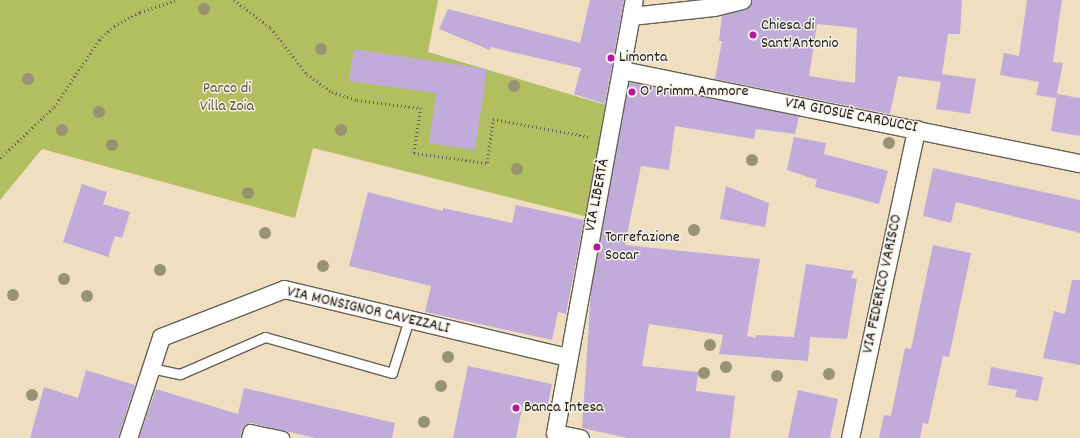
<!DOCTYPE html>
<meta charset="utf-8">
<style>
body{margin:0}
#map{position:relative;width:1080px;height:438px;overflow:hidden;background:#f0dec0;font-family:Dekko,sans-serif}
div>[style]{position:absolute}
.green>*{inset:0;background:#b1bf61}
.building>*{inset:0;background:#c0abdb}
.path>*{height:2.5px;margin-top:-1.25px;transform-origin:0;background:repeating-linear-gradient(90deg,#666055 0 1px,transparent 0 4px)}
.roads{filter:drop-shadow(1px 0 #666055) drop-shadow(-1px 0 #666055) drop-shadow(0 1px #666055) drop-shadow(0 -1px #666055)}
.service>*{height:9px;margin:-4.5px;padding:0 4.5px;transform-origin:4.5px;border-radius:4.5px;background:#fff}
.pedestrian>*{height:13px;margin:-6.5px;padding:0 6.5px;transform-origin:6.5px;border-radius:6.5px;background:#fff}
.minor>*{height:17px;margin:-8.5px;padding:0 8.5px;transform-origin:8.5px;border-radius:8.5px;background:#fff}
.trees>*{width:12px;height:12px;margin:-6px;border-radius:50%;background:#989373}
.dots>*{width:11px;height:11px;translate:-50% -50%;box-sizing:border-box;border:2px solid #f7f3e8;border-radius:50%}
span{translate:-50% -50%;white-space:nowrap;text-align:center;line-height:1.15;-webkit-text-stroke:3px #f7f3e8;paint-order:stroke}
.poi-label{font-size:16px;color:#1c1c1c}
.left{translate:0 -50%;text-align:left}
.park-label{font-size:16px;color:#505534}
.street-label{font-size:16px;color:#1c1c1c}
</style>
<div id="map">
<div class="green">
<i style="clip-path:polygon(0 0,438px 0,428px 52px,609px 106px,588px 217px,313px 148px,295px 218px,42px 149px,0 200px)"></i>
</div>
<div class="building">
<i style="clip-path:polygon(590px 0,624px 0,605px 104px,574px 94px,581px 68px,490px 47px,490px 50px,439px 29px,448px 9px,580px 43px)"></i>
<i style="clip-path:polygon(evenodd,752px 0,962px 0,960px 34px,948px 34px,942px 74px,976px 79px,970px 114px,936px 109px,941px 82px,898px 76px,890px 114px,715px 79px,722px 41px,719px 41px,722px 15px,745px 10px,752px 0,817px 24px,857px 28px,855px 83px,809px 76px,817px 24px)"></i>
<i style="clip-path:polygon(1027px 0,1062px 0,1053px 62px,1063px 63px,1056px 98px,1036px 95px,1039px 82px,1000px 75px,1004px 53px,1019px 56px)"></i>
<i style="clip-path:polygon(354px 49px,487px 69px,475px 150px,429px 143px,436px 93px,349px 81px)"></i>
<i style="clip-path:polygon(629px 82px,799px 116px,795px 134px,756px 129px,754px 139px,675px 126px,669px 170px,641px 166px,625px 245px,760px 259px,747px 336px,755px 338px,756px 335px,794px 337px,806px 264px,854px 271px,851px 278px,857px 279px,847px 339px,810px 337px,808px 361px,719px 354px,723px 335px,649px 324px,642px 366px,698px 372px,696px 391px,735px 396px,730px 438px,628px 438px,582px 428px,591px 291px)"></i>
<i style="clip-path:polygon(1057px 94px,1080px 98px,1080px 136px,1051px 131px)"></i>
<i style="clip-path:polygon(794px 137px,826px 143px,824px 154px,888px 171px,879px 204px,815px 187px,817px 180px,787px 170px)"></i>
<i style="clip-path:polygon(933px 168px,1080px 200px,1080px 233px,956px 202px,951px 223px,923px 216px)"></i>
<i style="clip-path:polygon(82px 184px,107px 192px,103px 204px,130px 212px,122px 238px,115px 236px,108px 257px,63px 242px)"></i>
<i style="clip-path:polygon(726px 186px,769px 203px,765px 227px,720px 219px)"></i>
<i style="clip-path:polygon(368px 192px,443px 211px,443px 208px,512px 223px,516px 205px,584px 220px,566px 314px,558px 312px,552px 340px,425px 312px,431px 286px,349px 266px)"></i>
<i style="clip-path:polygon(933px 245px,971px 253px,949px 357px,943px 356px,928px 424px,923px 423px,920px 438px,879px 438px,884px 415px,891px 416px,905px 348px,911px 349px)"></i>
<i style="clip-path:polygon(1072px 280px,1080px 280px,1080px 365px,1043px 358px,1054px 311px,1065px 314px)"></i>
<i style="clip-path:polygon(468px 366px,552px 384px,547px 409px,523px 404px,516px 438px,453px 438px)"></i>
<i style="clip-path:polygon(991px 367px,1043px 377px,1038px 401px,1015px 397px,1017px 390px,988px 385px)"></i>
<i style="clip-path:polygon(86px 370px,135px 385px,118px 438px,30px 438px,44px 387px,78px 398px)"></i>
<i style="clip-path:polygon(244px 388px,395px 423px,392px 438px,316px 438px,251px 423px,244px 426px,240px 438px,139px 438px,156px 389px,238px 414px)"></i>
<i style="clip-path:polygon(798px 390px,838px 399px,830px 438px,788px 438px)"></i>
</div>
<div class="path">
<i style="left:234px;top:0;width:46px;rotate:37.1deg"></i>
<i style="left:271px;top:28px;width:58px;rotate:52deg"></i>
<i style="left:307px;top:74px;width:31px;rotate:36deg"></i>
<i style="left:332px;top:92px;width:26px;rotate:18deg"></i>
<i style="left:357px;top:100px;width:64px;rotate:7.1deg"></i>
<i style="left:421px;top:108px;width:46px;rotate:98.8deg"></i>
<i style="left:414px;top:153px;width:74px;rotate:7.8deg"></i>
<i style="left:487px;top:163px;width:44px;rotate:-82.2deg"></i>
<i style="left:493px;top:119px;width:99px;rotate:10.5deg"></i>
<i style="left:0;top:158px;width:74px;rotate:-43.4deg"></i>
<i style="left:54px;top:107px;width:81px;rotate:-56.1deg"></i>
<i style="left:99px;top:40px;width:21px;rotate:-43deg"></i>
<i style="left:114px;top:26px;width:30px;rotate:-28deg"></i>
<i style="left:140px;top:12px;width:39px;rotate:-18deg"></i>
</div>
<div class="roads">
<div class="service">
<i style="left:151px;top:368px;width:30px;rotate:12deg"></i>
<i style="left:180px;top:374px;width:93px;rotate:-23.5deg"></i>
<i style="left:265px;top:337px;width:132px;rotate:15.8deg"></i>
<i style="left:392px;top:373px;width:57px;rotate:-72.5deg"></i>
</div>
<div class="pedestrian">
<i style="left:248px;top:438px;width:7px;rotate:-74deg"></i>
<i style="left:250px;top:431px;width:33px;rotate:12deg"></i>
</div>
<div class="minor">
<i style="left:631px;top:16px;width:83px;rotate:-6.2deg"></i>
<i style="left:714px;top:7px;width:29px;rotate:-14deg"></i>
<i style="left:622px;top:70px;width:467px;rotate:11.5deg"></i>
<i style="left:128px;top:438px;width:106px;rotate:-71.9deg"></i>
<i style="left:161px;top:337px;width:132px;rotate:-21.3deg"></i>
<i style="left:284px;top:289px;width:291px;rotate:13.5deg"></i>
<i style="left:580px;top:438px;width:25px;rotate:-169deg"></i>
<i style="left:555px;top:433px;width:440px;rotate:-79.7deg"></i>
<i style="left:850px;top:438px;width:316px;rotate:-77.9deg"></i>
</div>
</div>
<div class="trees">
<i style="left:204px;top:9px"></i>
<i style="left:321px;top:49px"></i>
<i style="left:28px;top:79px"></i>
<i style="left:514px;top:86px"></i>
<i style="left:99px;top:112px"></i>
<i style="left:62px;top:130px"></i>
<i style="left:341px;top:130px"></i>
<i style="left:889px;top:143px"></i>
<i style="left:112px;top:145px"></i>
<i style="left:752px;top:160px"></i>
<i style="left:517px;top:169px"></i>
<i style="left:248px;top:193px"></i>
<i style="left:694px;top:230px"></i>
<i style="left:265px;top:233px"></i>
<i style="left:323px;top:266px"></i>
<i style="left:160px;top:270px"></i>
<i style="left:64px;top:279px"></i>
<i style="left:13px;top:295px"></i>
<i style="left:87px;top:296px"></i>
<i style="left:710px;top:345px"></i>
<i style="left:448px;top:357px"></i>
<i style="left:726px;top:367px"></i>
<i style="left:704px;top:373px"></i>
<i style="left:829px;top:374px"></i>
<i style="left:777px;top:376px"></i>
<i style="left:441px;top:386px"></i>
<i style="left:32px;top:395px"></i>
<i style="left:424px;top:422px"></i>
</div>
<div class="dots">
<i style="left:753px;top:35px;background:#b5179e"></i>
<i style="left:611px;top:58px;background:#b5179e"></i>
<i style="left:632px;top:92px;background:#b5179e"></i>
<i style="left:597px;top:247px;background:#b5179e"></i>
<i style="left:516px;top:408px;background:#b5179e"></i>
</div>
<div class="poi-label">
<span class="left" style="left:761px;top:35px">Chiesa di<br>Sant'Antonio</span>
<span class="left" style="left:619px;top:58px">Limonta</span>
<span class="left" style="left:640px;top:92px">O' Primm Ammore</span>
<span class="left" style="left:605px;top:247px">Torrefazione<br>Socar</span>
<span class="left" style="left:524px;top:408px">Banca Intesa</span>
</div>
<div class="park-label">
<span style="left:227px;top:98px">Parco di<br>Villa Zoia</span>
</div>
<div class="street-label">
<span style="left:851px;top:116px;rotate:11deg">VIA GIOSUÈ CARDUCCI</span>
<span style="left:598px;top:195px;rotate:-79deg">VIA LIBERTÀ</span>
<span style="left:883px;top:284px;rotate:-78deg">VIA FEDERICO VARISCO</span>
<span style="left:368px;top:311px;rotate:13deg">VIA MONSIGNOR CAVEZZALI</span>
</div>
</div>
